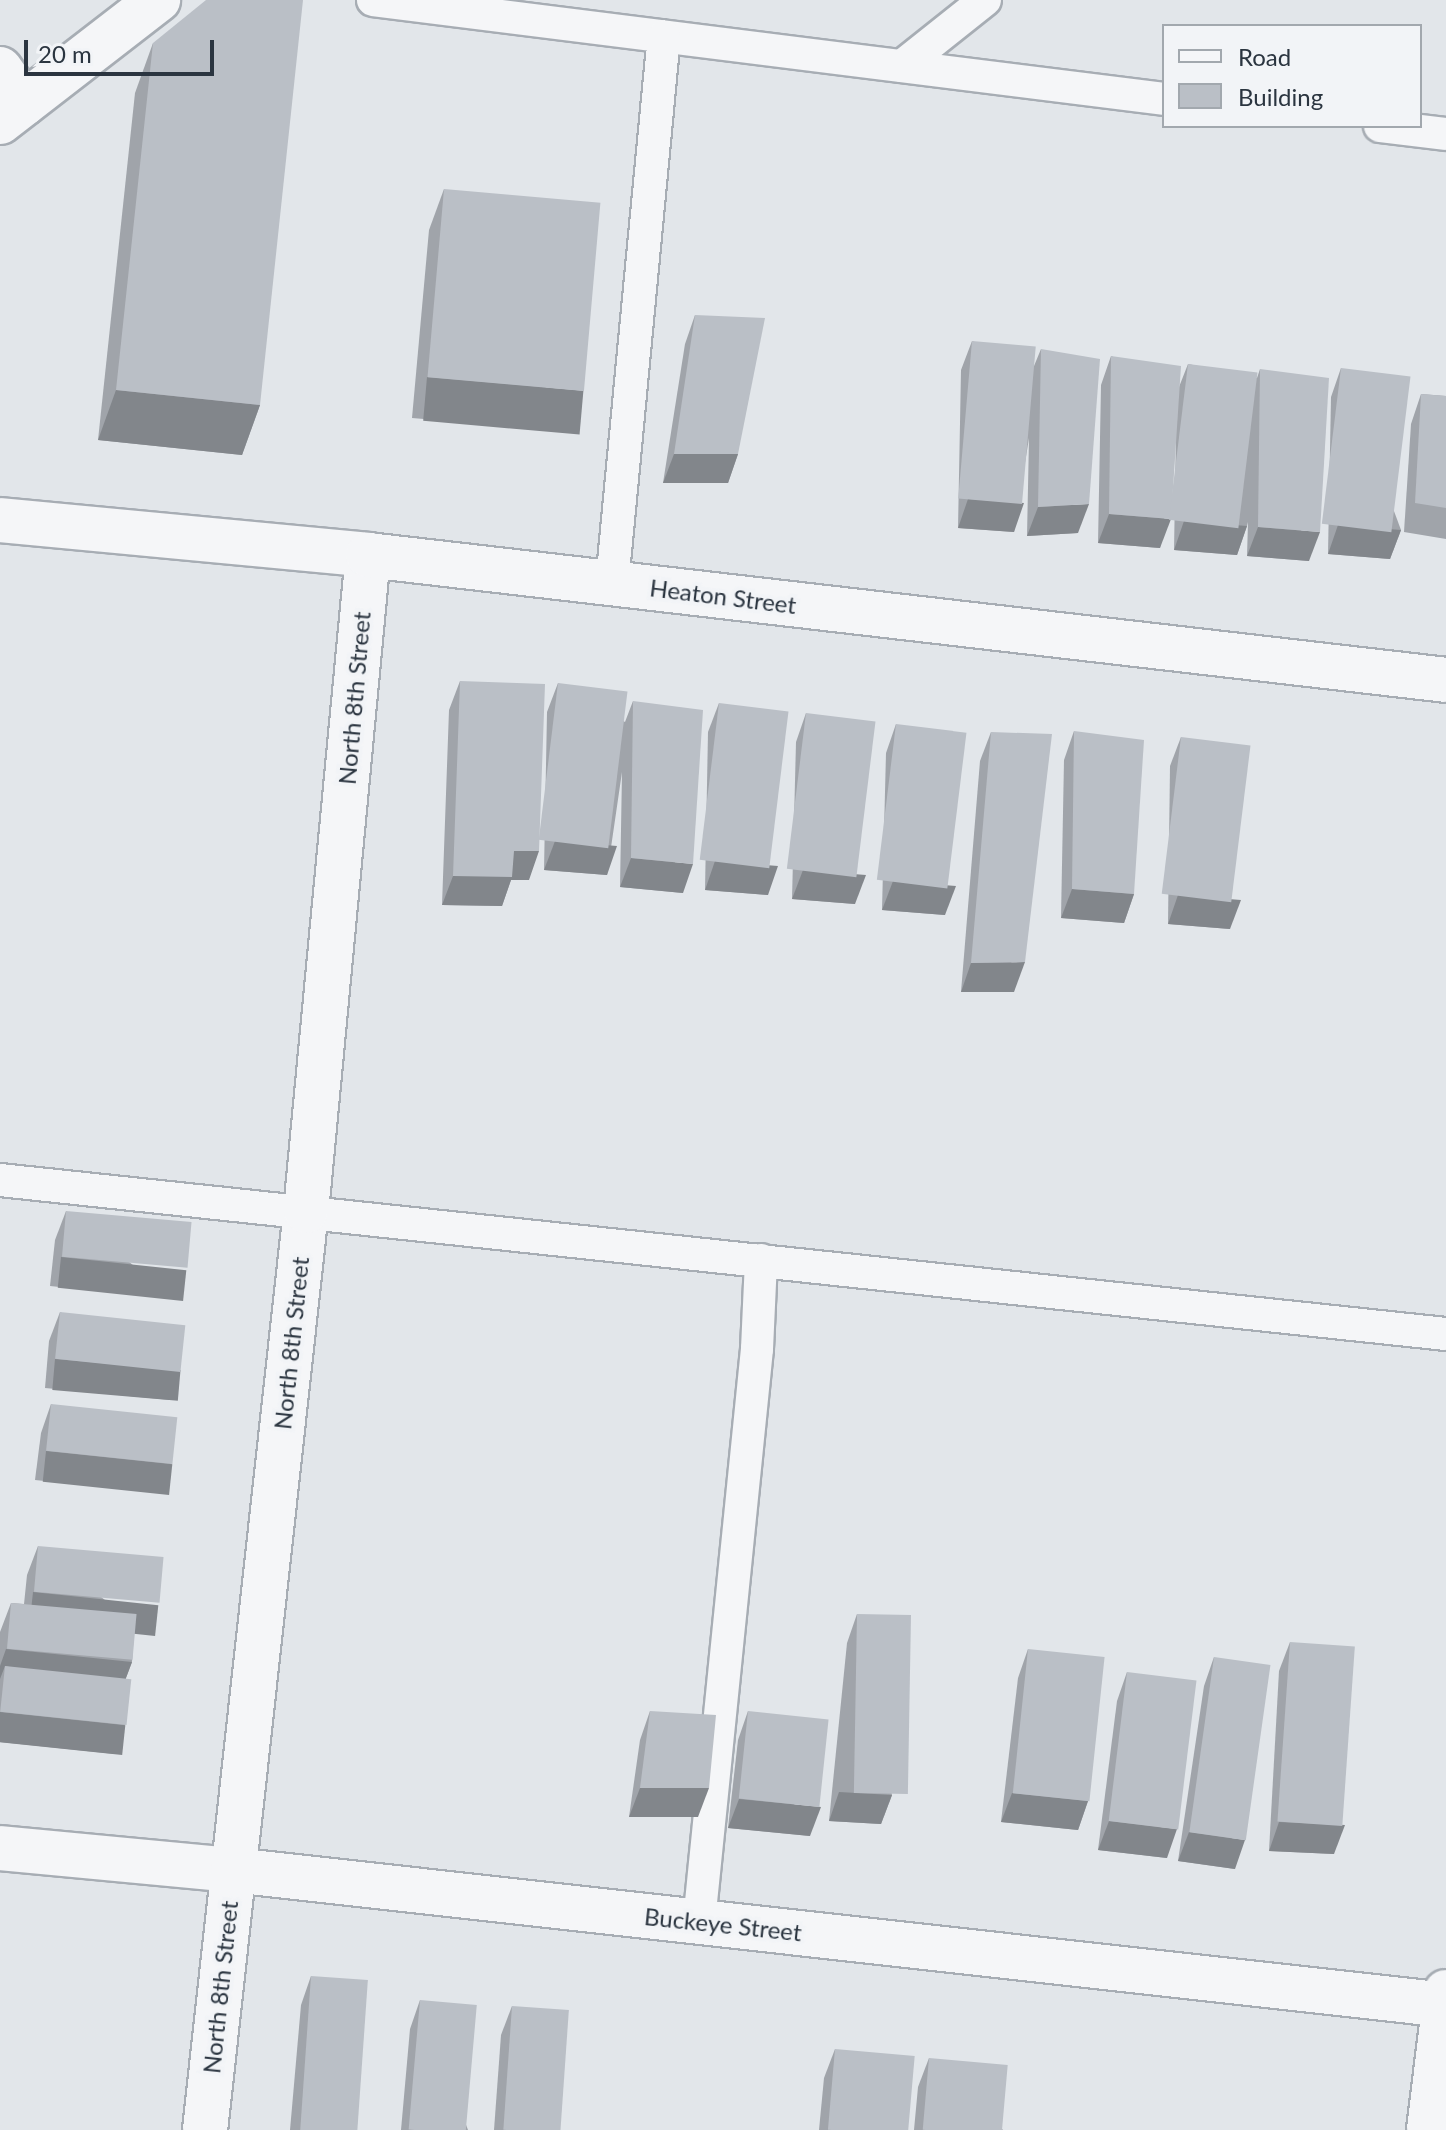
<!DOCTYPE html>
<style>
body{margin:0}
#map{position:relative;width:1446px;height:2130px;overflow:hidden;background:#e2e6ea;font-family:Lato,sans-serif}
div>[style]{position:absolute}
.roads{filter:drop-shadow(2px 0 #a7adb4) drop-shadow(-2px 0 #a7adb4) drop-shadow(0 2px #a7adb4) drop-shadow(0 -2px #a7adb4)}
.service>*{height:32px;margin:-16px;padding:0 16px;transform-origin:16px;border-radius:16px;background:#f5f6f8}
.minor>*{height:44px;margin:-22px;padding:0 22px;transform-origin:22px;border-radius:22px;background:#f5f6f8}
.tertiary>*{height:44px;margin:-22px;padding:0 22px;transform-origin:22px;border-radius:22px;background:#f5f6f8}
.wall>*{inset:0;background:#a0a4aa}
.shaded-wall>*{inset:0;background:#82868b;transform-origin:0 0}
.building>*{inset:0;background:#babfc6;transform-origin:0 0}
span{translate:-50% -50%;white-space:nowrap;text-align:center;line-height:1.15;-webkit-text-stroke:8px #f2f4f7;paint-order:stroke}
.street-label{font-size:24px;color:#2b3540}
.legend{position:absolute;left:1162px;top:24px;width:260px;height:104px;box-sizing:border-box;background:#f2f4f7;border:2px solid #a2a8ae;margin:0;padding:10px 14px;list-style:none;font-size:24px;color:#2b3540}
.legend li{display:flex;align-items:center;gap:16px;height:40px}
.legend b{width:40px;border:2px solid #a2a8ae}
.scale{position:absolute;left:24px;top:40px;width:190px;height:36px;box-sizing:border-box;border:4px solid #2b3540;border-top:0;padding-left:10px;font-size:24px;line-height:28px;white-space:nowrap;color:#2b3540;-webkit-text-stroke:6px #f2f4f7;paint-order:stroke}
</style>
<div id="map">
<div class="roads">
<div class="service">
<i style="left:373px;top:0;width:797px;rotate:7.13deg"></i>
<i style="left:902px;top:66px;width:106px;rotate:-38.5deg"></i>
<i style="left:1380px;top:126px;width:66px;rotate:6.9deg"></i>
<i style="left:612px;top:583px;width:549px;rotate:-84.57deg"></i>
<i style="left:0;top:1180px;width:1454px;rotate:6.08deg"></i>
<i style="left:699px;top:1922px;width:576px;rotate:-84.22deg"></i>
<i style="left:757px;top:1349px;width:89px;rotate:-87.4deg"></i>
</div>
<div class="minor">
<i style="left:0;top:69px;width:42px;rotate:54.8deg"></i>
<i style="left:0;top:1848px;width:234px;rotate:5.4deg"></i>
<i style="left:233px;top:1870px;width:1220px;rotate:6.35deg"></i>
<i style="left:205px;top:2130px;width:925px;rotate:-83.73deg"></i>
<i style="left:306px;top:1211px;width:659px;rotate:-84.6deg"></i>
<i style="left:1429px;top:2130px;width:139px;rotate:-83deg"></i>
</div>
<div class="tertiary">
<i style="left:0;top:122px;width:200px;rotate:-37.7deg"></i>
<i style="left:0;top:520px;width:370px;rotate:5.4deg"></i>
<i style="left:368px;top:555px;width:1085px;rotate:6.61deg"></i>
</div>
</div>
<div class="wall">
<i style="clip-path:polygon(153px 43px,260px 405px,242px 455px,98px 440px,135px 93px)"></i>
<i style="clip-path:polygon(444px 189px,568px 431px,412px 418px,429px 230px)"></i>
<i style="clip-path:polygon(695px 315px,738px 454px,728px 483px,663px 483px,685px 344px)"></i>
<i style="clip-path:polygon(972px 341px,1034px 366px,1041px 349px,1078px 533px,1027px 536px,1029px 438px,1014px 532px,958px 528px,961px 370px)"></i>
<i style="clip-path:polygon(1111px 356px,1179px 387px,1188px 364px,1257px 378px,1260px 369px,1309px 561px,1247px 556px,1248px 522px,1247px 526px,1237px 555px,1174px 550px,1176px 436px,1160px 548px,1098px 543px,1101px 385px)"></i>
<i style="clip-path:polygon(1341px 368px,1401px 530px,1390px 559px,1328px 554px,1331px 397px)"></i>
<i style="clip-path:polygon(1421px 394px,1446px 396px,1446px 539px,1404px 532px,1411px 424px)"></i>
<i style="clip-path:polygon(460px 681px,529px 880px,511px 880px,502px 906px,442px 905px,449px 710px)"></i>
<i style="clip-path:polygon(558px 683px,625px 722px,633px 701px,683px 893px,620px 887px,622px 772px,607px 875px,544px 870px,547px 712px)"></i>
<i style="clip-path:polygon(719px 703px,768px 895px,705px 890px,708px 732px)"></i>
<i style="clip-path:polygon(806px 713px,855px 904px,792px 899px,796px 742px)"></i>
<i style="clip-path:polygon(896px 724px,945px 915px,882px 910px,886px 753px)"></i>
<i style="clip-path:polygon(1074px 731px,1134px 894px,1124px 923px,1061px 918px,1064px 760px)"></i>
<i style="clip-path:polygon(991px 732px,1014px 992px,961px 992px,980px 761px)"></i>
<i style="clip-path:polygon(1181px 737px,1230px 929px,1168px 924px,1170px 766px)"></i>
<i style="clip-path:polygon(66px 1211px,175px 1299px,50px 1286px,55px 1240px)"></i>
<i style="clip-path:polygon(60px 1312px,180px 1371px,170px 1400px,45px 1388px,49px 1341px)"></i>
<i style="clip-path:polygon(51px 1404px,172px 1464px,161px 1493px,35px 1480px,41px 1433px)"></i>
<i style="clip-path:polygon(38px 1546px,147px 1634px,134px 1633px,132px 1662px,126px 1678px,125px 1725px,115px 1754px,0 1742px,0 1632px,11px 1603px,24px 1604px,27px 1575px)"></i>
<i style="clip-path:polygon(857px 1614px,892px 1795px,881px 1824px,829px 1821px,847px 1643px)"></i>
<i style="clip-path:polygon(1290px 1642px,1334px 1854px,1269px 1851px,1279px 1671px)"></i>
<i style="clip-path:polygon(1028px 1649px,1088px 1801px,1078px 1830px,1001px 1822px,1018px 1678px)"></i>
<i style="clip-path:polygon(1214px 1657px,1235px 1869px,1178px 1861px,1204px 1686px)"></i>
<i style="clip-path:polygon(1127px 1672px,1167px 1858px,1098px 1850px,1117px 1701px)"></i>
<i style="clip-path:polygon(650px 1711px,698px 1817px,629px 1817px,640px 1740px)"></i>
<i style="clip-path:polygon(748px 1711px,810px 1836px,728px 1828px,738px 1740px)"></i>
<i style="clip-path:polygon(311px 1976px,357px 2130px,290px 2130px,301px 2005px)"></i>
<i style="clip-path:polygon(420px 2000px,468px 2130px,401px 2130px,410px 2029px)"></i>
<i style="clip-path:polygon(512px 2006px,559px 2130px,494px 2130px,501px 2035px)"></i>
<i style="clip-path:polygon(835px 2049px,908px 2130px,819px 2130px,824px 2078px)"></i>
<i style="clip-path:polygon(929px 2058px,1003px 2130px,914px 2130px,918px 2087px)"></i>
</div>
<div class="shaded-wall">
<i style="left:427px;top:377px;width:157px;height:44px;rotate:5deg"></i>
<i style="clip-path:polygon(116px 390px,260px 405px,242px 455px,98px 440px)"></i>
<i style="clip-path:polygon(674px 454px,738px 454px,728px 483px,663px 483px)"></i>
<i style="clip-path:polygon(968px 499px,1024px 503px,1014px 532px,958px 528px)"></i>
<i style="clip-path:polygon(1089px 504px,1078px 533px,1027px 536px,1038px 507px)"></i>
<i style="clip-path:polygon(1109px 514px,1171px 519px,1160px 548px,1098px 543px)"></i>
<i style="clip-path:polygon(1184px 521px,1247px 526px,1237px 555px,1174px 550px)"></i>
<i style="clip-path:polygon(1338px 525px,1401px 530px,1390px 559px,1328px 554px)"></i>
<i style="clip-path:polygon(1258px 527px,1320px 532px,1309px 561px,1247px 556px)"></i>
<i style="clip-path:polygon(555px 841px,617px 846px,607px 875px,544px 870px)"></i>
<i style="clip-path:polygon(514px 851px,539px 851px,529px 880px,511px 880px,502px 906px,442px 905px,453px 876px)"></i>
<i style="clip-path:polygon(631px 858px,693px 864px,683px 893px,620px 887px)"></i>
<i style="clip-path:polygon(715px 861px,778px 866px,768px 895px,705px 890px)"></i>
<i style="clip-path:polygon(803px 870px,866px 875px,855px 904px,792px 899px)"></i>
<i style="clip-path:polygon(893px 881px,956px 886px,945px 915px,882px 910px)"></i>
<i style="clip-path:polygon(1072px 889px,1134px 894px,1124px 923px,1061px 918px)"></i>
<i style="clip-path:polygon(1178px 895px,1241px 900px,1230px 929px,1168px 924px)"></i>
<i style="clip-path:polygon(1025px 962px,1014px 992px,961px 992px,971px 963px)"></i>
<i style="left:61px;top:1257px;width:126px;height:31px;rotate:6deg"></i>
<i style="left:55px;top:1359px;width:126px;height:31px;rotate:5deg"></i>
<i style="left:46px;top:1451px;width:127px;height:31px;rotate:6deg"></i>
<i style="left:33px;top:1592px;width:126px;height:31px;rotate:6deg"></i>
<i style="clip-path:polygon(6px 1649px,132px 1662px,121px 1691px,5px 1666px,0 1679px,0 1666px)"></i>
<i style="left:0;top:1712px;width:126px;height:30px;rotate:6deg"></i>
<i style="clip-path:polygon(640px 1788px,709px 1788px,698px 1817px,629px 1817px)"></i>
<i style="clip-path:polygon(839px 1792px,892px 1795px,881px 1824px,829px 1821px)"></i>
<i style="clip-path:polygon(1012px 1793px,1088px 1801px,1078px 1830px,1001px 1822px)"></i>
<i style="clip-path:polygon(739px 1799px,821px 1807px,810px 1836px,728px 1828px)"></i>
<i style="clip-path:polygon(1109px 1821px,1177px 1829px,1167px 1858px,1098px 1850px)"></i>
<i style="clip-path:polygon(1279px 1822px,1345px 1825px,1334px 1854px,1269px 1851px)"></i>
<i style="clip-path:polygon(1189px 1832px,1245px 1840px,1235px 1869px,1178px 1861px)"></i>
</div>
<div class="building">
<i style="clip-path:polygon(206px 0,303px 0,260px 405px,116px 390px,153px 43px)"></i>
<i style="left:444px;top:189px;width:157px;height:189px;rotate:5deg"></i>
<i style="clip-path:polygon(695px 315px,765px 318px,738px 454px,674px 454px)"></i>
<i style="left:972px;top:341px;width:64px;height:158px;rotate:5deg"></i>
<i style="clip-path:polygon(1041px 349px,1100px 359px,1089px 504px,1038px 507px)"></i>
<i style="clip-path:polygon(1111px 356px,1181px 366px,1171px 519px,1109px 514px)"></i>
<i style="left:1188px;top:364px;width:70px;height:157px;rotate:7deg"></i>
<i style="left:1341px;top:368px;width:70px;height:157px;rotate:7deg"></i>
<i style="clip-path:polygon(1260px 369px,1329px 378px,1320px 532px,1258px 527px)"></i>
<i style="clip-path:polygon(1421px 394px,1446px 396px,1446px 508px,1415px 503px)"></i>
<i style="clip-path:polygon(460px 681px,545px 684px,539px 851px,514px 851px,512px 877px,453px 876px)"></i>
<i style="left:558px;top:683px;width:70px;height:158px;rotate:7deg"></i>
<i style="clip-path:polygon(633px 701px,703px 710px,693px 864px,631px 858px)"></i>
<i style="left:719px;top:703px;width:70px;height:158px;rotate:7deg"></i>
<i style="left:806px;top:713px;width:70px;height:157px;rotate:7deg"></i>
<i style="left:896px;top:724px;width:71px;height:157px;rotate:7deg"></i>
<i style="clip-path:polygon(1074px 731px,1144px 740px,1134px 894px,1072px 889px)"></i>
<i style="clip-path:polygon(991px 732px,1052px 734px,1025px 962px,971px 963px)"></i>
<i style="left:1181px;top:737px;width:70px;height:158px;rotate:7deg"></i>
<i style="left:66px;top:1211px;width:126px;height:46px;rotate:5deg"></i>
<i style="left:60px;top:1312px;width:126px;height:47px;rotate:6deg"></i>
<i style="left:51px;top:1404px;width:127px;height:47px;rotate:6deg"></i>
<i style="left:38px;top:1546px;width:126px;height:46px;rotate:5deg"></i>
<i style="left:11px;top:1603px;width:126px;height:46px;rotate:5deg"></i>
<i style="left:857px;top:1614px;width:54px;height:179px;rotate:1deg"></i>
<i style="left:1290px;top:1642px;width:65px;height:180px;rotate:4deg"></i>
<i style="left:1028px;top:1649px;width:77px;height:145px;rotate:6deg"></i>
<i style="left:1214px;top:1657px;width:57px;height:177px;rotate:8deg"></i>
<i style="left:5px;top:1666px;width:127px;height:46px;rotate:6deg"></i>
<i style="left:1127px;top:1672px;width:70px;height:150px;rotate:7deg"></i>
<i style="clip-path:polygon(650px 1711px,716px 1715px,709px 1788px,640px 1788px)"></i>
<i style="left:748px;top:1711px;width:81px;height:88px;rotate:6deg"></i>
<i style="left:311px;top:1976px;width:57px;height:155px;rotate:4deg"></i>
<i style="left:420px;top:2000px;width:57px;height:130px;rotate:5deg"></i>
<i style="left:512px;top:2006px;width:57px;height:124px;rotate:4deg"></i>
<i style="left:835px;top:2049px;width:80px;height:81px;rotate:5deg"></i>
<i style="left:929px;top:2058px;width:79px;height:72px;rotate:5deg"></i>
</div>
<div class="street-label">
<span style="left:723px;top:596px;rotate:7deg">Heaton Street</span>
<span style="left:354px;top:698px;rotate:-85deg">North 8th Street</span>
<span style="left:291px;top:1343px;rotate:-84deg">North 8th Street</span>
<span style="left:723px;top:1924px;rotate:6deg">Buckeye Street</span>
<span style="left:220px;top:1987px;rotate:-84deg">North 8th Street</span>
</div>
<ul class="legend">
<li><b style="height:10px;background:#f5f6f8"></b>Road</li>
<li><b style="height:22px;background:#babfc6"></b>Building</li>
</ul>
<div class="scale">20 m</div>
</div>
